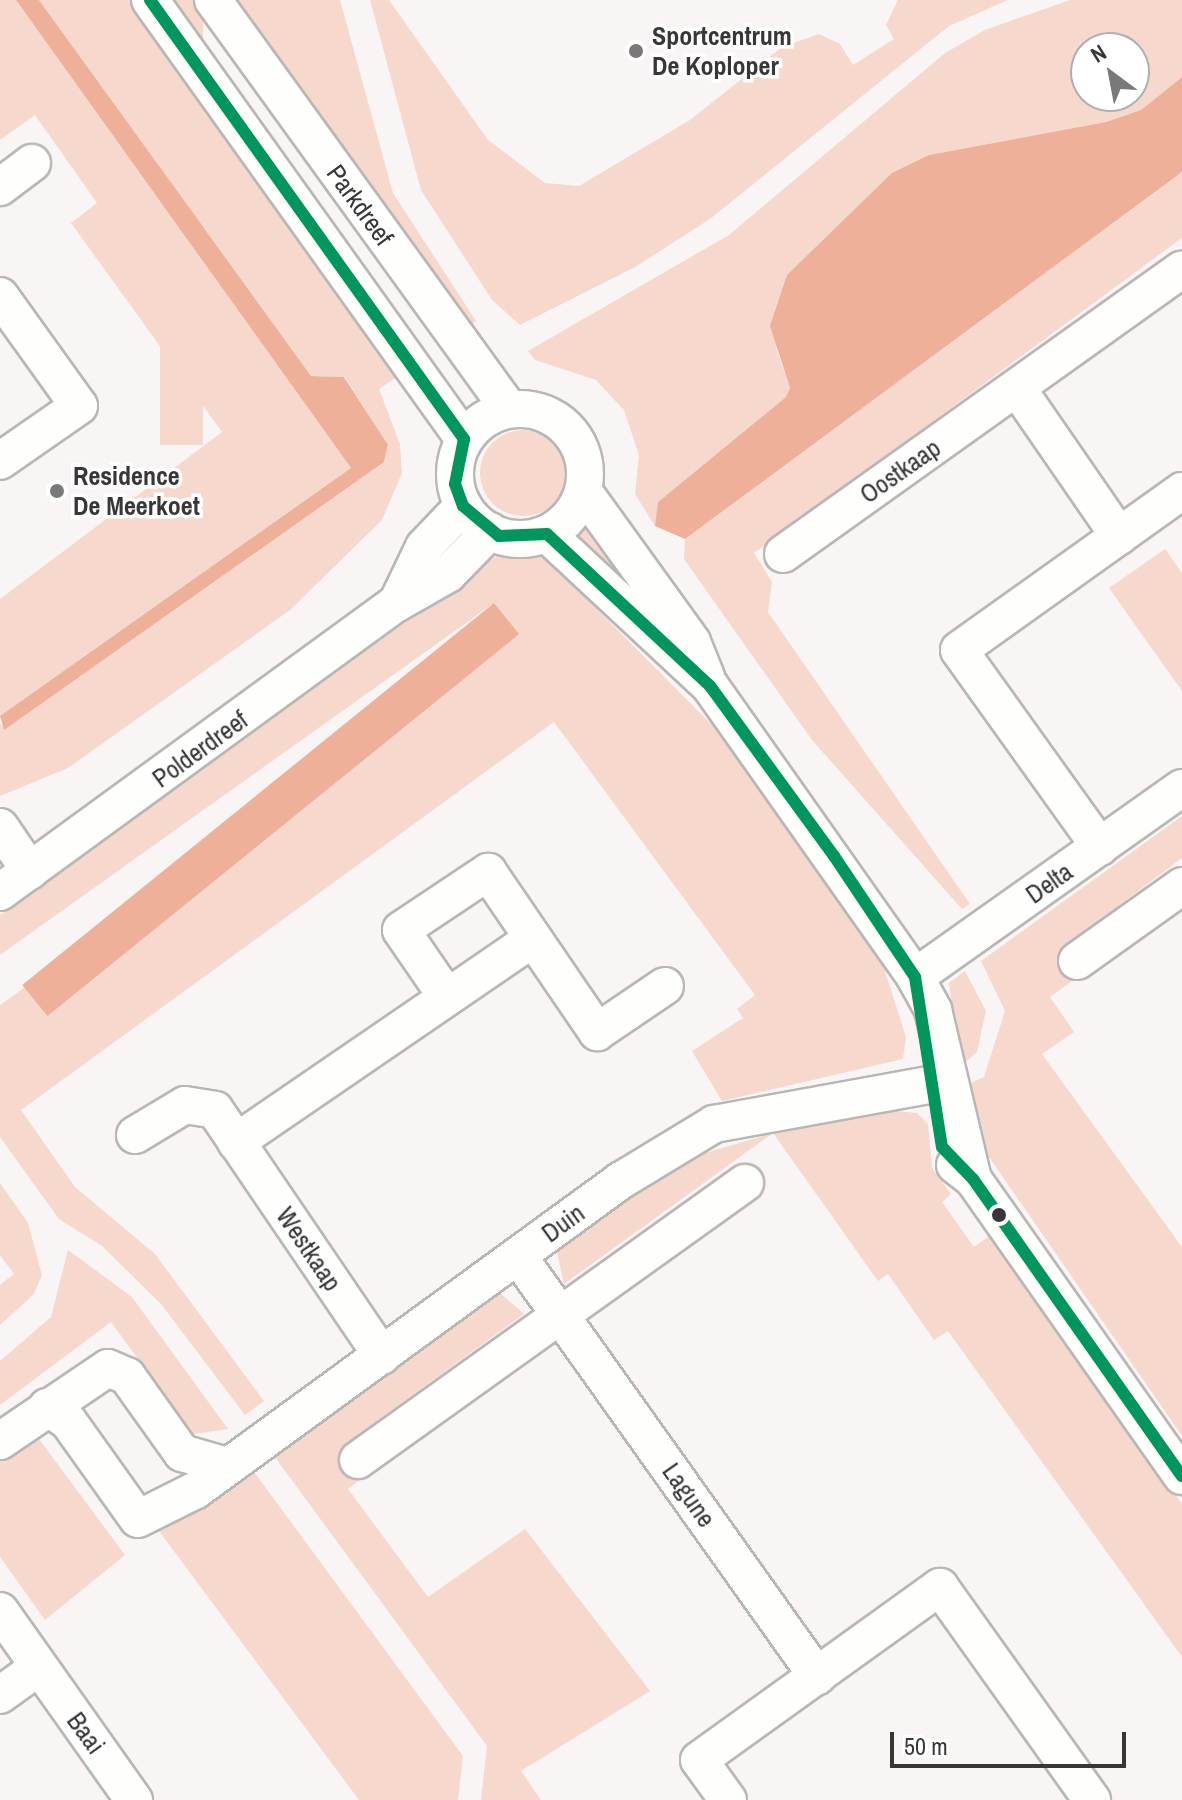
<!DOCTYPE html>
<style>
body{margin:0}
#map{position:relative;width:1182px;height:1800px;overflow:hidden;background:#f8f5f4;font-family:"Archivo Narrow",sans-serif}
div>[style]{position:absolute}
.green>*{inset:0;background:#f7d8cc;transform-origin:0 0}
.round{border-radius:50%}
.water>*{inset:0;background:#efb09a;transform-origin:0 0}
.roads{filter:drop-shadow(2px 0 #b9b7b6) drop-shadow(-2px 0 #b9b7b6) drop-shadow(0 2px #b9b7b6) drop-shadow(0 -2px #b9b7b6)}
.minor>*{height:36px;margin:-18px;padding:0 18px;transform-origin:18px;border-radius:18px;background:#fefefd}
.minor>.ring{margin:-18px;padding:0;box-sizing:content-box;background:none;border:36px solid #fefefd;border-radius:50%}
.bus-1>*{height:12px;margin:-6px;padding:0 6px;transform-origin:6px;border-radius:6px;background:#00965e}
.dots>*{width:22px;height:22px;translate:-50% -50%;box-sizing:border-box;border:4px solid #fff;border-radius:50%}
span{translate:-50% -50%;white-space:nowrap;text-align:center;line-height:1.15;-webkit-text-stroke:7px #fff;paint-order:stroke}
.poi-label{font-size:26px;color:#383636;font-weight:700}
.left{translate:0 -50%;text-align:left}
.street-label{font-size:26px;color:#383636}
.north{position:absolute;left:1070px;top:32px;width:80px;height:80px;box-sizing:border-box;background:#fff;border:2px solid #afafaf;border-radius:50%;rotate:328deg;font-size:22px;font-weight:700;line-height:32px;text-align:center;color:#383636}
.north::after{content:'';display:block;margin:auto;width:28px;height:36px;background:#7b7978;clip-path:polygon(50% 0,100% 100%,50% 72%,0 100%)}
.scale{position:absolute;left:890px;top:1732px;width:236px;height:36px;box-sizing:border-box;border:4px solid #383636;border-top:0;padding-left:10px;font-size:24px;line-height:28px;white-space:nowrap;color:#383636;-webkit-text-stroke:6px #fff;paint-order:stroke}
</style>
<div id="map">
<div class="green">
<i style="clip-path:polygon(0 0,16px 0,351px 468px,0 716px,0 599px,222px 432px,71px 223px,97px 203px,35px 115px,0 140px)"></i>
<i style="clip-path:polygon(39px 0,133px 0,406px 371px,379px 389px,400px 444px,402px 473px,382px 520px,290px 610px,68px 768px,0 796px,0 724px,5px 729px,384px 462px,388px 446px,345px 377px,311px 376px)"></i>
<i style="left:160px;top:0;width:43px;height:445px"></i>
<i style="clip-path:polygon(228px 0,340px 0,393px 193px,476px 321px,464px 329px)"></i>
<i style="clip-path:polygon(370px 0,389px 0,488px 140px,545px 183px,579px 186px,690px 120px,782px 47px,819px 34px,840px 44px,853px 65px,894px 39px,886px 25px,898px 0,1008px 0,949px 26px,710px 219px,635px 267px,520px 325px,492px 300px,421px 190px)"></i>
<i style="clip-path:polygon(evenodd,1070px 0,1182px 0,1182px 77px,1141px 110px,1106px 122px,929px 155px,776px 348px,790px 388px,786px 397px,659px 501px,655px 526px,635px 494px,639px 455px,624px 410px,596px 380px,535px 360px,528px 351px,729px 235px,945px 53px,985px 30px,1070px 0,1086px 48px,1134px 48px,1134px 96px,1086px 96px,1086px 48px)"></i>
<i style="clip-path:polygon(1182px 172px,1182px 238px,754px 553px,772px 582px,768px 612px,970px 904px,962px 909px,812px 740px,684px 559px,685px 539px)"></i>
<i class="round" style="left:480px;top:430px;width:86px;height:86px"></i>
<i style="clip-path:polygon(585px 521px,670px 636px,566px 536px)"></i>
<i style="clip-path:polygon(509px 547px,536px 548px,721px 734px,880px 955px,906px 1037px,903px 1059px,722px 1101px,692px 1051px,743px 1018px,737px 1009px,755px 995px,554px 722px,21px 1110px,75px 1187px,155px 1254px,264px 1401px,245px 1415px,161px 1304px,102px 1246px,59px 1219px,0 1137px,0 1005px,519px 634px,494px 603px,0 955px,0 915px)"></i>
<i style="clip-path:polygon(1165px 549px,1182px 573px,1182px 691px,1109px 588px)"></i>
<i style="clip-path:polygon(1182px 816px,1182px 858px,1062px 948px,1079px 976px,1050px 997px,1074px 1032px,1042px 1054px,1182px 1247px,1182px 1436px,980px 1144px,964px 1086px,984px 1077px,1005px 1011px,981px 961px)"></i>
<i style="clip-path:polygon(965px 971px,986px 1011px,977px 1052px,961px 1066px,949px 983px)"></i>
<i style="clip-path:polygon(886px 1110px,917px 1113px,928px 1124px,932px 1168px,951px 1194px,942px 1202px,974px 1247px,991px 1235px,1182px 1504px,1182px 1657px,948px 1331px,934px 1340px,888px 1274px,878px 1281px,773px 1133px,564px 1284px,556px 1248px,678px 1161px,773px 1133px)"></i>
<i style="clip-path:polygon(0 1183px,28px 1223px,42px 1275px,34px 1294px,0 1325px,0 1285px,14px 1274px,0 1255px)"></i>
<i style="clip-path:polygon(68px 1250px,132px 1297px,228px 1429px,193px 1434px,111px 1322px,0 1405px,0 1361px,51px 1317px)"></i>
<i style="clip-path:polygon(499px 1292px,524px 1314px,360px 1433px,382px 1463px,348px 1489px,428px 1597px,525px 1529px,650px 1691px,521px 1771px,541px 1800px,481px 1800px,487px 1746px,269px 1449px,479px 1295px)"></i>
<i style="clip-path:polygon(33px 1431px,125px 1555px,45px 1620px,0 1557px,0 1455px)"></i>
<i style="clip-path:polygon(249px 1465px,463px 1756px,458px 1800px,359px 1800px,159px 1531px)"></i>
</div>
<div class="water">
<i style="clip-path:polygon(16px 0,39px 0,311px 376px,344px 377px,388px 445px,384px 462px,4px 730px,0 716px,351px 468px)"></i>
<i style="clip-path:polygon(1182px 77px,1182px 172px,685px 539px,655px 526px,658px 502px,786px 397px,790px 388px,770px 326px,787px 275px,892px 173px,929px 155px,1106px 122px,1141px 110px)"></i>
<i style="left:494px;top:603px;width:40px;height:607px;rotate:51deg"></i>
</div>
<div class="roads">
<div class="minor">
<i style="left:150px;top:0;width:540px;rotate:54.43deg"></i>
<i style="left:213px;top:0;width:505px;rotate:54.11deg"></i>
<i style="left:0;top:187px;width:40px;rotate:-37deg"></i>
<i style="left:0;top:296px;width:135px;rotate:54.3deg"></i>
<i style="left:79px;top:406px;width:96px;rotate:145.2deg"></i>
<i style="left:1017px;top:388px;width:180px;rotate:55.4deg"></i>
<i class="ring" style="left:455px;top:409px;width:94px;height:94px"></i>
<i style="left:584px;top:492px;width:185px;rotate:54.2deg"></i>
<i style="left:692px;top:642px;width:38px;rotate:68deg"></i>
<i style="left:547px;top:534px;width:223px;rotate:43deg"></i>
<i style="left:710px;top:686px;width:356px;rotate:54.8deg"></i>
<i style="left:915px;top:977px;width:38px;rotate:61deg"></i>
<i style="left:933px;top:1010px;width:174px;rotate:76.7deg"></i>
<i style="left:783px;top:554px;width:490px;rotate:-35.5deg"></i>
<i style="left:397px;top:603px;width:62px;rotate:-64.3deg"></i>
<i style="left:424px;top:547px;width:57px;rotate:-46.4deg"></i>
<i style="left:0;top:827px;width:53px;rotate:55.7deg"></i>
<i style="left:1100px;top:847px;width:242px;rotate:-125.6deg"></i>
<i style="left:959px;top:650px;width:274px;rotate:-35.5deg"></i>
<i style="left:0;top:892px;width:491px;rotate:-36.1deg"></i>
<i style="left:397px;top:603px;width:59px;rotate:-29.6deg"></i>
<i style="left:448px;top:574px;width:60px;rotate:-45.7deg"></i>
<i style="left:1077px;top:961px;width:129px;rotate:-35.5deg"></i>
<i style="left:915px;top:977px;width:327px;rotate:-35.3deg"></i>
<i style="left:447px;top:997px;width:81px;rotate:-124.5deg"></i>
<i style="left:401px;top:930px;width:105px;rotate:-33.7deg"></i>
<i style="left:488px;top:872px;width:194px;rotate:55.7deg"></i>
<i style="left:597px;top:1032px;width:82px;rotate:-34.1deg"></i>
<i style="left:135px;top:1135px;width:58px;rotate:-31deg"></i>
<i style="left:185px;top:1105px;width:30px;rotate:9deg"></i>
<i style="left:215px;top:1110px;width:297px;rotate:55.8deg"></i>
<i style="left:236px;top:1142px;width:360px;rotate:-34.4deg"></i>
<i style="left:955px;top:1165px;width:23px;rotate:38deg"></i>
<i style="left:973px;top:1179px;width:363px;rotate:54.9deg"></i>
<i style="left:518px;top:1256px;width:516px;rotate:54.55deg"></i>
<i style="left:47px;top:1407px;width:25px;rotate:34deg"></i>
<i style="left:68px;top:1421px;width:120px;rotate:54.5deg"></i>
<i style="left:138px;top:1519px;width:65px;rotate:-26.6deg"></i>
<i style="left:196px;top:1490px;width:525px;rotate:-36.08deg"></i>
<i style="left:620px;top:1181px;width:110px;rotate:-31.2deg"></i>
<i style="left:714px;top:1124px;width:235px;rotate:-10.3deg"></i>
<i style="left:0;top:1441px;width:130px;rotate:-34.1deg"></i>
<i style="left:108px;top:1368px;width:21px;rotate:23deg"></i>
<i style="left:127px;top:1376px;width:95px;rotate:54.5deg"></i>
<i style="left:182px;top:1453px;width:47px;rotate:16.1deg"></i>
<i style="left:358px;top:1460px;width:476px;rotate:-35.6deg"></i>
<i style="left:0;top:1611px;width:232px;rotate:54.7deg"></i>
<i style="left:0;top:1695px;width:48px;rotate:-35.7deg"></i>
<i style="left:728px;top:1800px;width:49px;rotate:-125.9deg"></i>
<i style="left:699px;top:1760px;width:297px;rotate:-35.7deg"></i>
<i style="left:940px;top:1587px;width:262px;rotate:54.5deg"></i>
</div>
</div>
<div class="bus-1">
<i style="left:150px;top:0;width:540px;rotate:54.43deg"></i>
<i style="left:464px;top:439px;width:46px;rotate:101.3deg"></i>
<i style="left:455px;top:484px;width:23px;rotate:70deg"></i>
<i style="left:463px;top:506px;width:47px;rotate:39.8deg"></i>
<i style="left:499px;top:536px;width:48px;rotate:-2.4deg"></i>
<i style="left:547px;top:534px;width:223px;rotate:43deg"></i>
<i style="left:710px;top:686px;width:210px;rotate:53.9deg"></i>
<i style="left:834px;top:856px;width:146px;rotate:56.2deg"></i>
<i style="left:915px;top:977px;width:172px;rotate:81deg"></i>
<i style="left:942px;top:1147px;width:45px;rotate:45.9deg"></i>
<i style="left:973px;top:1179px;width:363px;rotate:54.9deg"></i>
</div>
<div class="dots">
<i style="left:636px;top:51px;background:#7b7978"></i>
<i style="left:57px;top:491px;background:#7b7978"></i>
<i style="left:999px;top:1215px;background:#383636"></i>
</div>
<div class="poi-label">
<span class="left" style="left:652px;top:51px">Sportcentrum<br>De Koploper</span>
<span class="left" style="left:73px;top:491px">Residence<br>De Meerkoet</span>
</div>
<div class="street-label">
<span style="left:360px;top:205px;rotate:54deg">Parkdreef</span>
<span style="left:900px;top:471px;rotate:-35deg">Oostkaap</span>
<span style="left:200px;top:749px;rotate:-36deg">Polderdreef</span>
<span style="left:1049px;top:883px;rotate:-35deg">Delta</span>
<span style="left:563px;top:1223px;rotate:-36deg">Duin</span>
<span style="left:309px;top:1249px;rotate:56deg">Westkaap</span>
<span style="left:689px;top:1495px;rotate:55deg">Lagune</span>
<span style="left:86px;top:1733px;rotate:54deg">Baai</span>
</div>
<div class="north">N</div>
<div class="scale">50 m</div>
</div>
